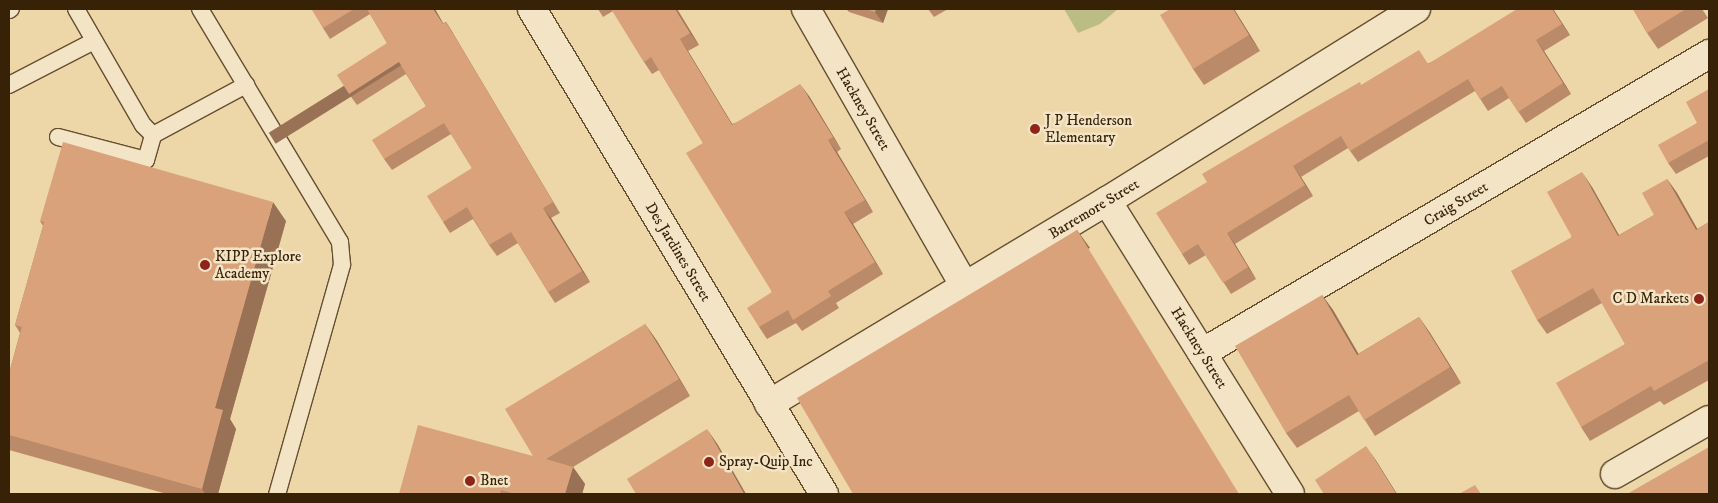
<!DOCTYPE html>
<style>
body{margin:0}
#map{position:relative;width:1718px;height:503px;overflow:hidden;background:#edd6a8;font-family:"IM FELL DW Pica",serif}
div>[style]{position:absolute}
.green>*{inset:0;background:#bcbd85}
.roads{filter:drop-shadow(1px 0 #654f2f) drop-shadow(-1px 0 #654f2f) drop-shadow(0 1px #654f2f) drop-shadow(0 -1px #654f2f)}
.lane>*{height:16px;margin:-8px;padding:0 8px;transform-origin:8px;border-radius:8px;background:#f3e4c6}
.street>*{height:28px;margin:-14px;padding:0 14px;transform-origin:14px;border-radius:14px;background:#f3e4c6}
.wall>*{inset:0;background:#bb8b69}
.shaded-wall>*{inset:0;background:#997155;transform-origin:0 0}
.building>*{inset:0;background:#daa27a}
.dots>*{width:14px;height:14px;translate:-50% -50%;box-sizing:border-box;border:2px solid #f3e4c6;border-radius:50%}
span{translate:-50% -50%;white-space:nowrap;text-align:center;line-height:1.15;-webkit-text-stroke:5px #f3e4c6;paint-order:stroke}
.street-label{font-size:15px;color:#382207}
.poi-label{font-size:15px;color:#382207}
.left{translate:0 -50%;text-align:left}
.right{translate:-100% -50%;text-align:right}
.frame{position:absolute;inset:0;border:10px solid #382207;pointer-events:none}
</style>
<div id="map">
<div class="green">
<i style="clip-path:polygon(1064px 9px,1118px 9px,1100px 24px,1078px 33px)"></i>
</div>
<div class="roads">
<div class="lane">
<i style="left:76px;top:9px;width:134px;rotate:60deg"></i>
<i style="left:143px;top:125px;width:14px;rotate:45deg"></i>
<i style="left:153px;top:135px;width:106px;rotate:-28.3deg"></i>
<i style="left:200px;top:9px;width:272px;rotate:59deg"></i>
<i style="left:340px;top:242px;width:23px;rotate:85deg"></i>
<i style="left:342px;top:265px;width:238px;rotate:105.8deg"></i>
<i style="left:9px;top:10px;width:2px;rotate:-27deg"></i>
<i style="left:9px;top:85px;width:96px;rotate:-27.4deg"></i>
<i style="left:58px;top:137px;width:91px;rotate:14.6deg"></i>
<i style="left:146px;top:160px;width:26px;rotate:-74deg"></i>
</div>
<div class="street">
<i style="left:532px;top:9px;width:566px;rotate:58.95deg"></i>
<i style="left:806px;top:9px;width:320px;rotate:60.2deg"></i>
<i style="left:1107px;top:201px;width:345px;rotate:58deg"></i>
<i style="left:1202px;top:353px;width:589px;rotate:-30.53deg"></i>
<i style="left:769px;top:404px;width:394px;rotate:-31deg"></i>
<i style="left:1107px;top:201px;width:364px;rotate:-31.9deg"></i>
<i style="left:1615px;top:474px;width:108px;rotate:-29.9deg"></i>
</div>
</div>
<div class="wall">
<i style="clip-path:polygon(314px 9px,435px 9px,443px 24px,446px 22px,453px 33px,560px 213px,551px 218px,590px 282px,555px 303px,548px 292px,518px 243px,497px 256px,489px 245px,473px 219px,450px 233px,443px 222px,472px 168px,451px 134px,392px 170px,384px 159px,426px 106px,406px 74px,357px 105px,349px 94px,387px 43px,370px 14px,330px 39px,323px 28px)"></i>
<i style="clip-path:polygon(598px 9px,680px 9px,678px 10px,699px 45px,688px 51px,732px 124px,809px 96px,841px 149px,837px 152px,873px 212px,853px 224px,883px 274px,836px 303px,839px 308px,802px 331px,796px 323px,767px 339px,759px 327px,772px 292px,703px 143px,659px 70px,652px 74px,644px 62px,613px 11px,603px 17px)"></i>
<i style="clip-path:polygon(846px 9px,888px 9px,883px 23px,849px 12px)"></i>
<i style="clip-path:polygon(928px 9px,948px 9px,934px 17px)"></i>
<i style="clip-path:polygon(1170px 9px,1234px 9px,1260px 51px,1204px 85px,1193px 69px)"></i>
<i style="clip-path:polygon(1553px 9px,1570px 35px,1544px 51px,1571px 94px,1526px 123px,1509px 98px,1488px 111px,1475px 91px,1358px 162px,1348px 148px,1301px 177px,1313px 196px,1235px 244px,1256px 279px,1231px 294px,1206px 255px,1189px 265px,1182px 254px,1207px 182px,1362px 85px,1429px 63px)"></i>
<i style="clip-path:polygon(1633px 9px,1702px 9px,1708px 18px,1658px 49px,1647px 33px)"></i>
<i style="clip-path:polygon(1709px 89px,1709px 156px,1676px 174px,1668px 163px,1697px 123px)"></i>
<i style="clip-path:polygon(1667px 179px,1677px 193px,1697px 229px,1709px 222px,1709px 380px,1664px 405px,1660px 401px,1590px 441px,1581px 427px,1625px 344px,1602px 303px,1547px 334px,1537px 320px,1592px 187px,1619px 235px,1654px 215px)"></i>
<i style="clip-path:polygon(40px 221px,286px 221px,230px 419px,236px 429px,218px 494px,167px 494px,9px 450px,9px 373px,20px 333px,15px 325px,43px 226px)"></i>
<i style="clip-path:polygon(1322px 295px,1333px 310px,1358px 354px,1419px 317px,1430px 333px,1461px 383px,1375px 436px,1359px 411px,1297px 448px,1286px 433px)"></i>
<i style="clip-path:polygon(645px 324px,657px 341px,690px 396px,573px 467px,585px 484px,582px 494px,399px 494px,533px 456px)"></i>
</div>
<div class="shaded-wall">
<i style="clip-path:polygon(433px 9px,435px 9px,450px 35px,443px 24px)"></i>
<i style="clip-path:polygon(675px 9px,676px 9px,699px 45px,690px 33px)"></i>
<i style="clip-path:polygon(876px 9px,888px 9px,883px 23px,875px 12px)"></i>
<i style="clip-path:polygon(1233px 9px,1234px 9px,1260px 51px,1249px 35px)"></i>
<i style="clip-path:polygon(1552px 9px,1553px 9px,1570px 35px,1562px 24px)"></i>
<i style="left:446px;top:22px;width:13px;height:209px;rotate:58deg"></i>
<i style="clip-path:polygon(680px 39px,688px 51px,740px 137px,732px 125px)"></i>
<i style="clip-path:polygon(1536px 40px,1544px 51px,1571px 94px,1563px 83px)"></i>
<i style="clip-path:polygon(800px 84px,809px 96px,841px 149px,833px 137px)"></i>
<i style="clip-path:polygon(828px 140px,837px 152px,873px 212px,865px 200px)"></i>
<i style="clip-path:polygon(1293px 166px,1301px 177px,1313px 196px,1305px 185px)"></i>
<i style="clip-path:polygon(1582px 172px,1592px 187px,1627px 250px,1618px 236px)"></i>
<i style="clip-path:polygon(1667px 179px,1677px 193px,1706px 244px,1696px 230px)"></i>
<i style="clip-path:polygon(273px 202px,286px 221px,230px 419px,236px 429px,218px 494px,205px 494px,202px 489px,215px 408px)"></i>
<i style="clip-path:polygon(543px 208px,551px 218px,590px 282px,582px 271px)"></i>
<i style="clip-path:polygon(844px 212px,853px 224px,883px 274px,875px 262px)"></i>
<i style="left:1077px;top:230px;width:22px;height:310px;rotate:54deg"></i>
<i style="clip-path:polygon(1227px 233px,1235px 244px,1256px 279px,1248px 267px)"></i>
<i style="clip-path:polygon(1322px 295px,1333px 310px,1368px 370px,1357px 355px)"></i>
<i style="clip-path:polygon(1419px 317px,1430px 333px,1461px 383px,1450px 367px)"></i>
<i style="clip-path:polygon(645px 324px,657px 341px,690px 396px,679px 379px)"></i>
<i style="clip-path:polygon(707px 429px,718px 445px,746px 494px,744px 494px)"></i>
<i style="clip-path:polygon(1366px 446px,1377px 462px,1397px 494px,1396px 494px)"></i>
<i style="clip-path:polygon(573px 467px,585px 484px,582px 494px,565px 494px)"></i>
</div>
<div class="building">
<i style="clip-path:polygon(314px 9px,354px 9px,323px 28px,312px 10px)"></i>
<i style="clip-path:polygon(367px 9px,433px 9px,443px 24px,446px 22px,553px 202px,543px 208px,582px 271px,548px 292px,511px 232px,489px 245px,467px 207px,443px 222px,427px 196px,472px 168px,444px 123px,384px 159px,372px 140px,426px 106px,399px 62px,349px 94px,337px 75px,387px 43px)"></i>
<i style="clip-path:polygon(611px 9px,675px 9px,690px 33px,680px 39px,732px 125px,800px 84px,833px 137px,828px 140px,865px 200px,844px 212px,875px 262px,828px 291px,831px 296px,793px 320px,788px 310px,759px 327px,747px 308px,772px 292px,686px 153px,703px 143px,651px 57px,644px 62px)"></i>
<i style="clip-path:polygon(865px 9px,876px 9px,875px 12px)"></i>
<i style="clip-path:polygon(1170px 9px,1233px 9px,1249px 35px,1193px 69px,1160px 15px)"></i>
<i style="clip-path:polygon(1517px 9px,1552px 9px,1562px 24px,1536px 40px,1563px 83px,1518px 112px,1502px 86px,1480px 99px,1468px 79px,1350px 151px,1341px 136px,1293px 166px,1305px 185px,1227px 233px,1248px 267px,1223px 283px,1198px 244px,1182px 254px,1156px 213px,1207px 182px,1202px 174px,1302px 115px,1360px 82px,1361px 85px,1419px 50px,1428px 64px)"></i>
<i style="clip-path:polygon(1633px 9px,1686px 9px,1647px 33px)"></i>
<i style="clip-path:polygon(1709px 89px,1709px 140px,1668px 163px,1658px 145px,1697px 123px,1686px 102px)"></i>
<i style="clip-path:polygon(63px 142px,273px 202px,215px 408px,223px 410px,202px 489px,9px 435px,9px 373px,22px 327px,15px 325px,44px 222px,40px 221px)"></i>
<i style="clip-path:polygon(1582px 172px,1618px 236px,1654px 215px,1642px 193px,1667px 179px,1696px 230px,1709px 222px,1709px 343px,1708px 344px,1709px 346px,1709px 360px,1654px 391px,1651px 386px,1581px 427px,1556px 383px,1625px 344px,1593px 288px,1537px 320px,1511px 271px,1572px 237px,1547px 192px)"></i>
<i style="clip-path:polygon(1077px 230px,1239px 494px,853px 494px,797px 398px)"></i>
<i style="clip-path:polygon(1322px 295px,1357px 355px,1419px 317px,1450px 367px,1364px 420px,1349px 395px,1286px 433px,1235px 346px)"></i>
<i style="clip-path:polygon(645px 324px,679px 379px,546px 459px,573px 467px,565px 494px,515px 494px,501px 490px,500px 494px,399px 494px,418px 425px,533px 456px,505px 409px)"></i>
<i style="clip-path:polygon(707px 429px,744px 494px,636px 494px,627px 479px)"></i>
<i style="clip-path:polygon(1366px 446px,1396px 494px,1324px 494px,1315px 480px)"></i>
<i style="clip-path:polygon(1709px 447px,1709px 494px,1627px 494px)"></i>
<i style="clip-path:polygon(1475px 485px,1481px 494px,1459px 494px)"></i>
</div>
<div class="dots">
<i style="left:1035px;top:129px;background:#8f2418"></i>
<i style="left:205px;top:265px;background:#8f2418"></i>
<i style="left:1699px;top:299px;background:#8f2418"></i>
<i style="left:709px;top:462px;background:#8f2418"></i>
<i style="left:470px;top:481px;background:#8f2418"></i>
</div>
<div class="street-label">
<span style="left:863px;top:109px;rotate:60deg">Hackney Street</span>
<span style="left:1456px;top:204px;rotate:-31deg">Craig Street</span>
<span style="left:1094px;top:209px;rotate:-31deg">Barremore Street</span>
<span style="left:678px;top:252px;rotate:59deg">Des Jardines Street</span>
<span style="left:1199px;top:348px;rotate:58deg">Hackney Street</span>
</div>
<div class="poi-label">
<span class="left" style="left:1045px;top:129px">J P Henderson<br>Elementary</span>
<span class="left" style="left:215px;top:265px">KIPP Explore<br>Academy</span>
<span class="right" style="left:1689px;top:299px">C D Markets</span>
<span class="left" style="left:719px;top:462px">Spray-Quip Inc</span>
<span class="left" style="left:480px;top:481px">Bnet</span>
</div>
<div class="frame"></div>
</div>
